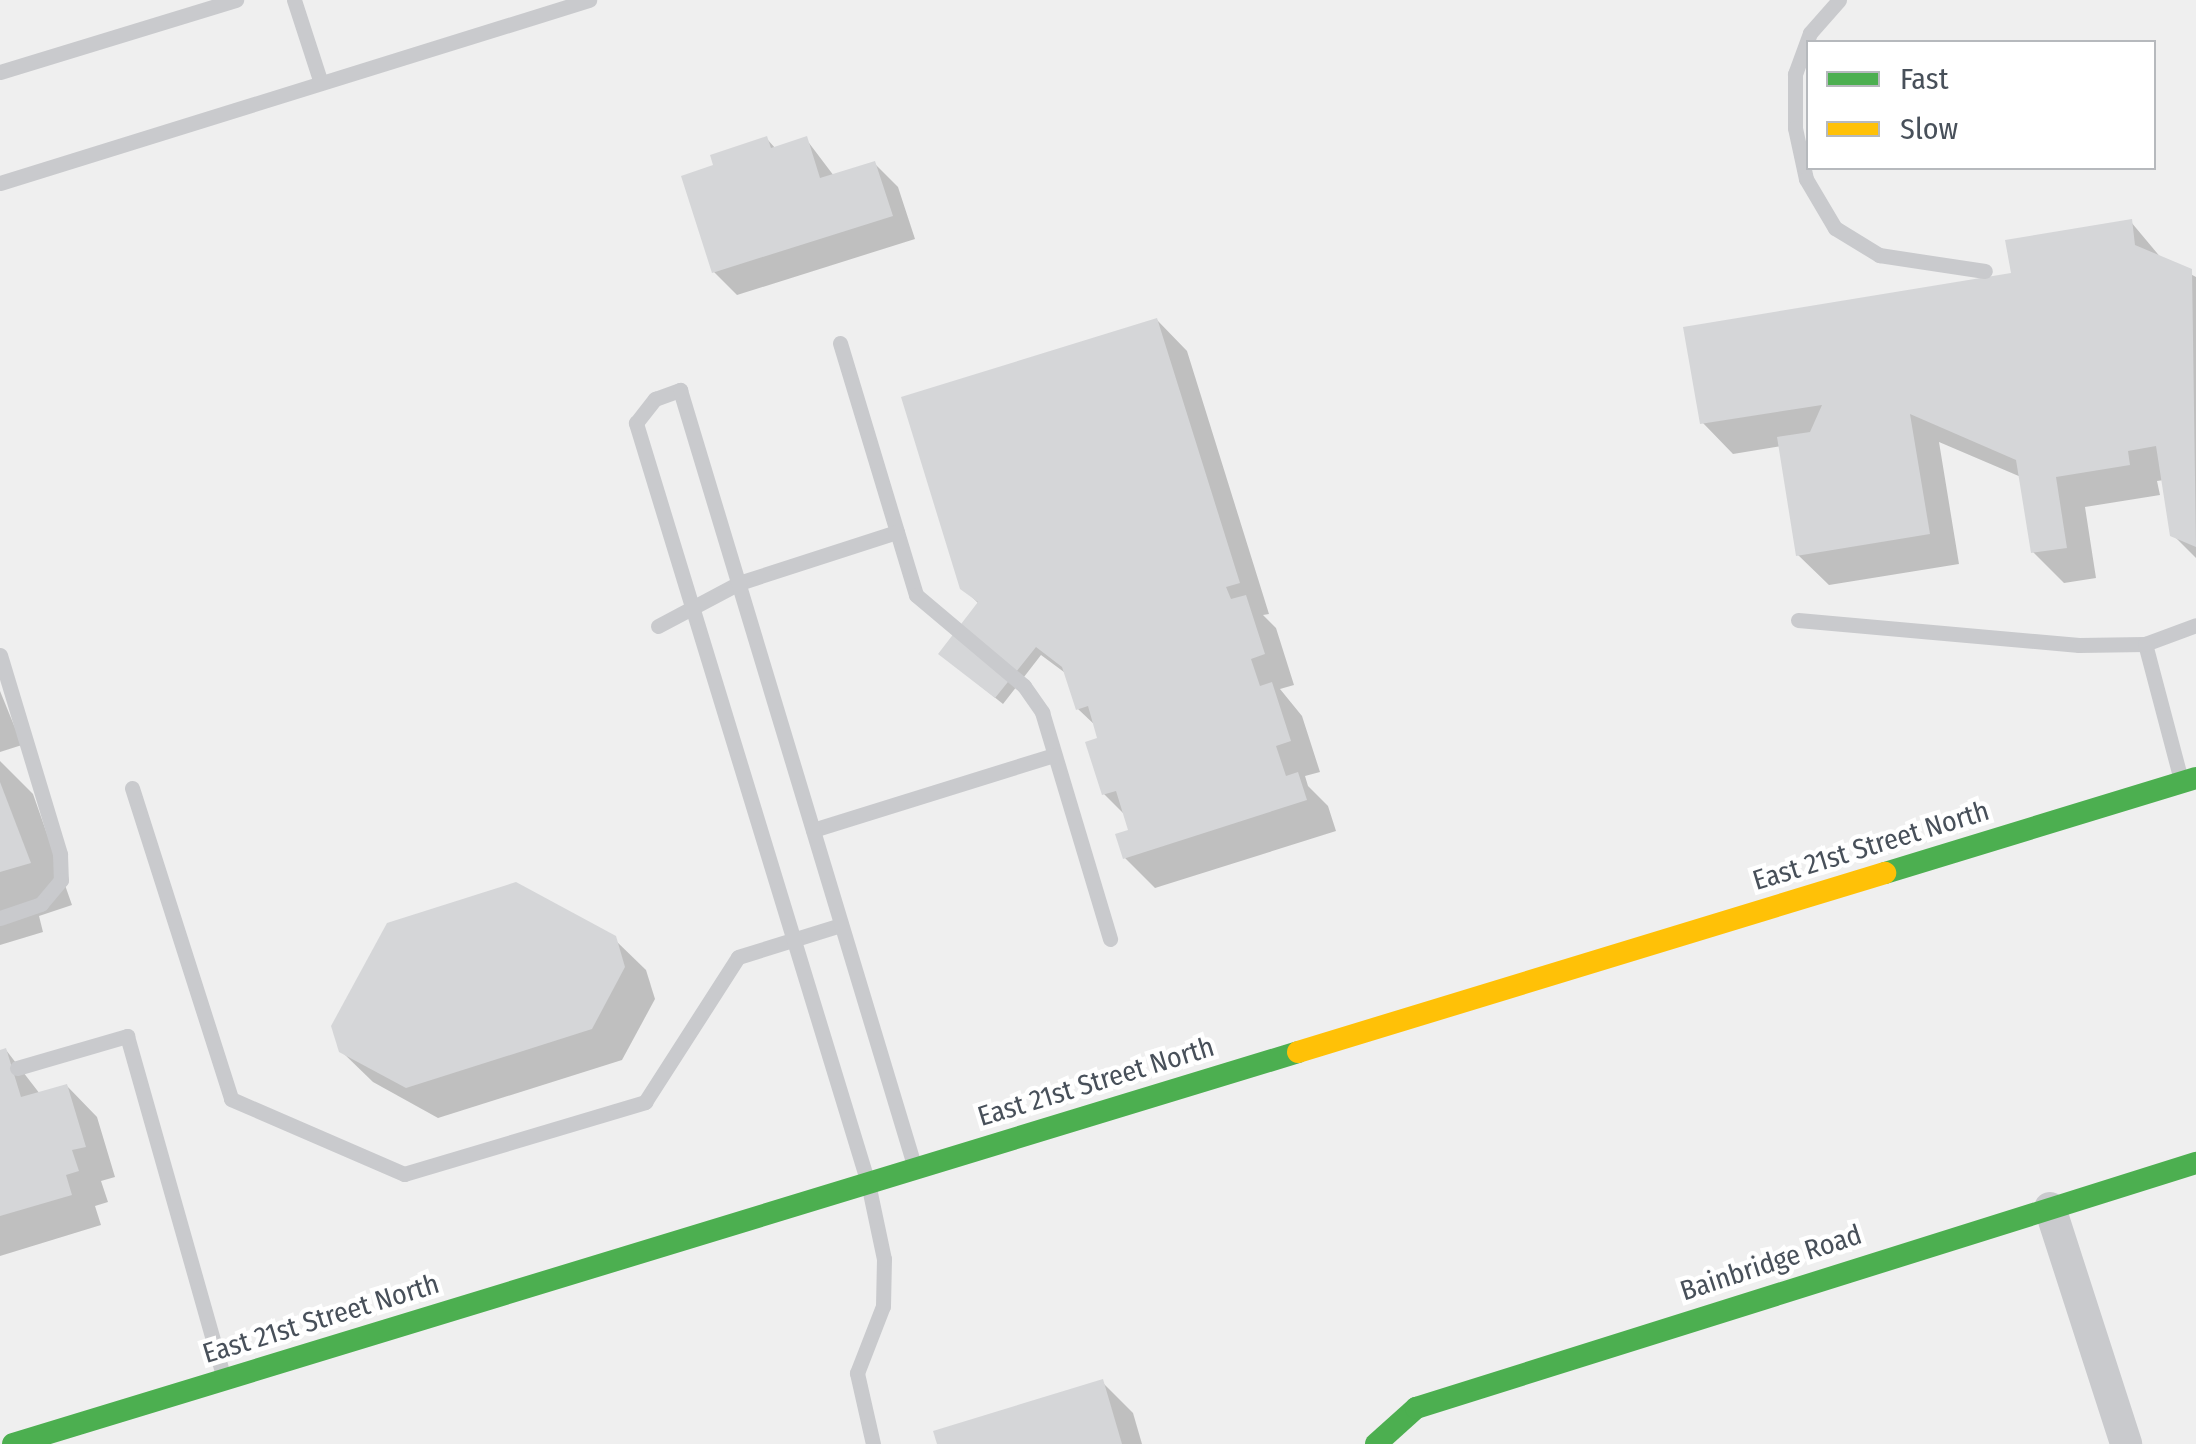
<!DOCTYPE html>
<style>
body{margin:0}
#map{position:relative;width:2196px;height:1444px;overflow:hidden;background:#efefef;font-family:"Fira Sans Condensed",sans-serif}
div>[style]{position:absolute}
.shadow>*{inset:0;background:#0003}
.building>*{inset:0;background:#d5d6d8}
.lane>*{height:15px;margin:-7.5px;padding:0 7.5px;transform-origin:7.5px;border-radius:7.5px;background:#c9cacd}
.street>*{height:32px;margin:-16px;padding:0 16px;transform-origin:16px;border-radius:16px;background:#c9cacd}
.fast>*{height:22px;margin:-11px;padding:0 11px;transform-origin:11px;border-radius:11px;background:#4caf50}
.slow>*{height:22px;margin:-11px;padding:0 11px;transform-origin:11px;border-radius:11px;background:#ffc107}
span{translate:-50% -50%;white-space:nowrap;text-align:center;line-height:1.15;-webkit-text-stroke:9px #fff;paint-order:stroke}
.street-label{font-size:28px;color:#48505a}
.legend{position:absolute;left:1806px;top:40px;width:350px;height:130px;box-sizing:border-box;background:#fff;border:2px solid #b6b9bd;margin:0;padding:12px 18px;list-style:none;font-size:30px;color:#48505a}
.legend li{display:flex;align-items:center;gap:20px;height:50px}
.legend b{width:50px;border:2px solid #b6b9bd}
</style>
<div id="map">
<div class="shadow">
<i style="clip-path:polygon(767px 139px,776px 149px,806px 139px,834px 176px,875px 164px,898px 187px,915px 239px,737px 295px,714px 272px,716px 167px)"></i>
<i style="clip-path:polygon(2131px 222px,2162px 259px,2196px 277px,2196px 558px,2173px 535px,2164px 480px,2157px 481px,2160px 495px,2085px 507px,2096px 578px,2064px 583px,2033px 552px,2021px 477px,1939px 442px,1959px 564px,1829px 585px,1798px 555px,1781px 446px,1733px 454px,1703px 423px)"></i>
<i style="clip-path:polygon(1157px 320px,1187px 351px,1269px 614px,1263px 615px,1276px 628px,1294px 685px,1280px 689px,1302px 716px,1320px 772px,1305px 776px,1308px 786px,1328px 806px,1336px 831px,1155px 888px,1125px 858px,1131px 831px,1126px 816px,1104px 794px,1097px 727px,1078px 709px,1068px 675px,1041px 655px,1003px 704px,948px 660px,979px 604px,962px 587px)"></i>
<i style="clip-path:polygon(0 691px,22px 745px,0 752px)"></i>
<i style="clip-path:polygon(0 761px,33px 794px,72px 905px,39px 916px,43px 932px,0 945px)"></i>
<i style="clip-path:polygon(614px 939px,646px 970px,655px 999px,622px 1060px,438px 1118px,373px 1082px,341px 1051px)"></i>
<i style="clip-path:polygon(6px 1050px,40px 1094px,67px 1086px,97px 1117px,115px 1177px,101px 1181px,108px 1202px,95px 1206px,101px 1225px,0 1256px,0 1052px)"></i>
<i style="clip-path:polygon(1102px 1382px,1133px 1413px,1142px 1444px,940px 1444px)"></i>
</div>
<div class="building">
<i style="clip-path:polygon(767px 136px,771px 148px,807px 136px,820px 178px,875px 161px,893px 216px,712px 273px,681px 176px,713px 165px,710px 155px)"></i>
<i style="clip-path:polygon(2132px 219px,2135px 245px,2192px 269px,2196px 547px,2170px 536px,2156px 446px,2128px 451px,2130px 465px,2056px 477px,2067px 548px,2031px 553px,2016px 460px,1910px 414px,1930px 534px,1796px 556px,1777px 437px,1810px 432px,1822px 405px,1700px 424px,1683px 327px,2011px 273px,2005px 240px)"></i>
<i style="clip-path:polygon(1157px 318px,1240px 583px,1226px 587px,1231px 599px,1246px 595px,1265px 654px,1251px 659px,1260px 686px,1272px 682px,1291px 741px,1276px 746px,1286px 776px,1298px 772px,1307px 800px,1123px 859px,1115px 834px,1128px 830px,1116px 791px,1102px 795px,1085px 742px,1097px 738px,1088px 706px,1076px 710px,1062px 667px,1036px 647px,995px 698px,938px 654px,978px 602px,960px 589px,901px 397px)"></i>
<i style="clip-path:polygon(0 782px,31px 863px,0 872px)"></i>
<i style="clip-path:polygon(516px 882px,616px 936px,625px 967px,592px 1029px,406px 1088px,339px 1052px,331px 1026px,387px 923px)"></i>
<i style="clip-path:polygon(6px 1048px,21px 1097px,67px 1084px,86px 1147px,72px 1150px,79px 1171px,66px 1175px,72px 1195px,0 1216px,0 1050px)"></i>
<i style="clip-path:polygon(1103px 1379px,1122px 1444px,937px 1444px,933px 1431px)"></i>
</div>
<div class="lane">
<i style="left:294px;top:0;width:87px;rotate:72deg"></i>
<i style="left:1839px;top:0;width:44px;rotate:131.3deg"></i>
<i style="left:1810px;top:33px;width:44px;rotate:110.1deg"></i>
<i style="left:1795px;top:74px;width:54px;rotate:90deg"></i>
<i style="left:1795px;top:128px;width:52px;rotate:77.8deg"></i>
<i style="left:1806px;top:179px;width:57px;rotate:59.4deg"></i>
<i style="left:1835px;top:228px;width:52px;rotate:31.5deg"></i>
<i style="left:1879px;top:255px;width:107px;rotate:8.6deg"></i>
<i style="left:0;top:72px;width:247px;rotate:-17deg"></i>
<i style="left:0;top:183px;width:617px;rotate:-17.26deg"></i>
<i style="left:840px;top:343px;width:263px;rotate:73.2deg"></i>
<i style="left:916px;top:595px;width:141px;rotate:40.1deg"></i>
<i style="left:1024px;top:686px;width:32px;rotate:55deg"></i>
<i style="left:1042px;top:712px;width:237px;rotate:73.3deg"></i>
<i style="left:1798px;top:620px;width:282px;rotate:5.1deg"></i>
<i style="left:2079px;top:645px;width:66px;rotate:-0.9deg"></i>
<i style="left:658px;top:626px;width:92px;rotate:-28deg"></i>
<i style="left:739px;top:583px;width:166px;rotate:-17.9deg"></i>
<i style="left:0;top:655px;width:208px;rotate:73.2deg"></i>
<i style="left:60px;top:854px;width:26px;rotate:88deg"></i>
<i style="left:61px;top:880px;width:31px;rotate:130deg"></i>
<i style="left:41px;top:904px;width:43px;rotate:161.1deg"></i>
<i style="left:2181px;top:780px;width:141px;rotate:-104.8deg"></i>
<i style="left:2145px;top:644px;width:54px;rotate:-20.4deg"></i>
<i style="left:132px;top:788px;width:326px;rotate:72.3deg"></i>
<i style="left:231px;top:1099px;width:189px;rotate:23.4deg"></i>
<i style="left:404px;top:1174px;width:252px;rotate:-16.6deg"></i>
<i style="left:645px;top:1102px;width:172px;rotate:-57.3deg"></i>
<i style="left:738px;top:957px;width:108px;rotate:-17.3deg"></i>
<i style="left:813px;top:830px;width:252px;rotate:-17.3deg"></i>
<i style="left:17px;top:1068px;width:115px;rotate:-16.2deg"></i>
<i style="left:127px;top:1036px;width:353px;rotate:74.2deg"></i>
<i style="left:873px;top:1444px;width:73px;rotate:-102.7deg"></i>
<i style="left:857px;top:1373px;width:72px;rotate:-68.8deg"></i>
<i style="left:883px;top:1306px;width:47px;rotate:-88.8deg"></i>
<i style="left:884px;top:1259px;width:78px;rotate:-101.9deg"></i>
<i style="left:868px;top:1183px;width:795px;rotate:-106.98deg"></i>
<i style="left:636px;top:423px;width:31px;rotate:-52deg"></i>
<i style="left:655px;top:399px;width:27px;rotate:-20deg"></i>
<i style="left:680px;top:390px;width:810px;rotate:73.2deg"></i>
</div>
<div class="street">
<i style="left:2050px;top:1208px;width:248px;rotate:72.1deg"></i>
</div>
<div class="fast">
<i style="left:1885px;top:873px;width:325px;rotate:-17deg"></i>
<i style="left:13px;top:1444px;width:1343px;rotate:-16.96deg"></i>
<i style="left:1376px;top:1444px;width:54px;rotate:-42deg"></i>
<i style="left:1416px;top:1408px;width:818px;rotate:-17.44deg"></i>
</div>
<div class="slow">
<i style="left:1298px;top:1052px;width:614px;rotate:-16.96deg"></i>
</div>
<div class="street-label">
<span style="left:1871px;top:846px;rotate:-17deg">East 21st Street North</span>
<span style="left:1096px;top:1082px;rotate:-17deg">East 21st Street North</span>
<span style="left:1771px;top:1263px;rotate:-18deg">Bainbridge Road</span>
<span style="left:321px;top:1319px;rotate:-17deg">East 21st Street North</span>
</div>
<ul class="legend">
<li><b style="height:12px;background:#4caf50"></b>Fast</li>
<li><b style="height:12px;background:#ffc107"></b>Slow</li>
</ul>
</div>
